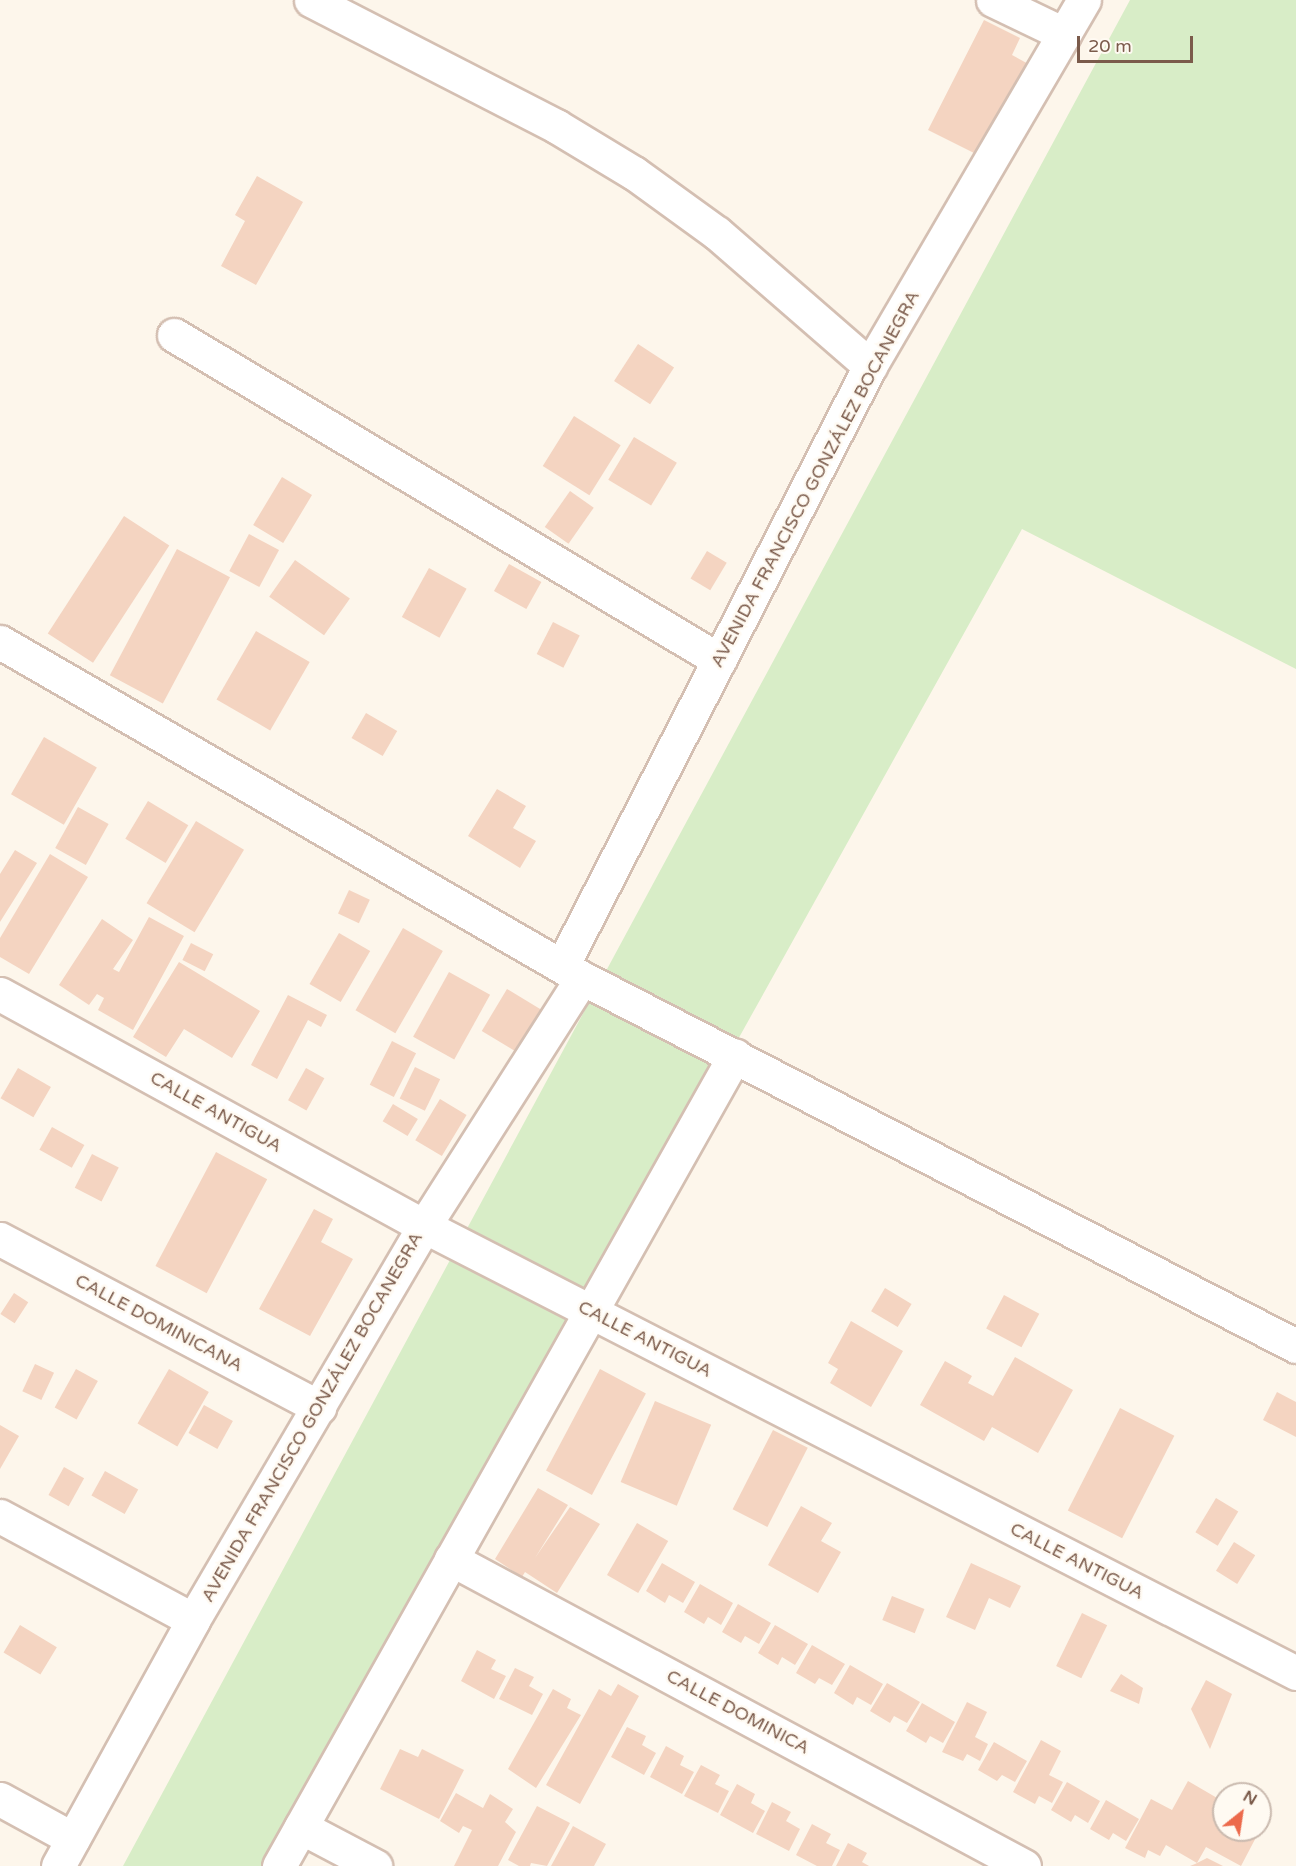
<!DOCTYPE html>
<meta charset="utf-8">
<style>
body{margin:0}
#map{position:relative;width:1296px;height:1866px;overflow:hidden;background:#fdf6eb;font-family:"Varela Round",sans-serif}
div>[style]{position:absolute}
.green>*{inset:0;background:#d8edc7}
.building>*{inset:0;background:#f4d4c1;transform-origin:0 0}
.roads{filter:drop-shadow(2px 0 #d4bfb2) drop-shadow(-2px 0 #d4bfb2) drop-shadow(0 2px #d4bfb2) drop-shadow(0 -2px #d4bfb2)}
.street>*{height:33px;margin:-16.5px;padding:0 16.5px;transform-origin:16.5px;border-radius:16.5px;background:#fff}
span{translate:-50% -50%;white-space:nowrap;text-align:center;line-height:1.15;-webkit-text-stroke:5px #fffaf2;paint-order:stroke}
.street-label{font-size:18px;color:#7b5b4b}
.north{position:absolute;left:1212px;top:1782px;width:60px;height:60px;box-sizing:border-box;background:#fffaf2;border:2px solid #cabaaf;border-radius:50%;rotate:30deg;font-size:16px;font-weight:700;line-height:24px;text-align:center;color:#7b5b4b}
.north::after{content:'';display:block;margin:auto;width:21px;height:27px;background:#ec6a4c;clip-path:polygon(50% 0,100% 100%,50% 72%,0 100%)}
.scale{position:absolute;left:1077px;top:36px;width:116px;height:27px;box-sizing:border-box;border:3px solid #7b5b4b;border-top:0;padding-left:8px;font-size:18px;line-height:21px;white-space:nowrap;color:#7b5b4b;-webkit-text-stroke:4px #fffaf2;paint-order:stroke}
</style>
<div id="map">
<div class="green">
<i style="clip-path:polygon(1130px 0,1296px 0,1296px 669px,1022px 529px,278px 1866px,123px 1866px)"></i>
</div>
<div class="building">
<i style="clip-path:polygon(984px 20px,1020px 38px,1012px 55px,1032px 66px,984px 158px,928px 130px)"></i>
<i style="clip-path:polygon(257px 176px,303px 202px,256px 285px,221px 266px,245px 221px,235px 215px)"></i>
<i style="left:638px;top:344px;width:43px;height:44px;rotate:33deg"></i>
<i style="left:574px;top:416px;width:55px;height:59px;rotate:32deg"></i>
<i style="left:634px;top:437px;width:50px;height:50px;rotate:31deg"></i>
<i style="left:282px;top:477px;width:35px;height:56px;rotate:31deg"></i>
<i style="left:570px;top:491px;width:29px;height:44px;rotate:35deg"></i>
<i style="left:124px;top:516px;width:54px;height:140px;rotate:33deg"></i>
<i style="left:249px;top:534px;width:34px;height:42px;rotate:28deg"></i>
<i style="left:177px;top:549px;width:60px;height:143px;rotate:28deg"></i>
<i style="left:707px;top:551px;width:23px;height:32px;rotate:31deg"></i>
<i style="left:295px;top:560px;width:67px;height:45px;rotate:35deg"></i>
<i style="left:509px;top:564px;width:37px;height:31px;rotate:29deg"></i>
<i style="left:429px;top:568px;width:43px;height:56px;rotate:29deg"></i>
<i style="left:553px;top:622px;width:30px;height:36px;rotate:27deg"></i>
<i style="left:256px;top:631px;width:62px;height:79px;rotate:30deg"></i>
<i style="left:366px;top:713px;width:36px;height:29px;rotate:30deg"></i>
<i style="left:44px;top:737px;width:61px;height:66px;rotate:30deg"></i>
<i style="clip-path:polygon(497px 789px,526px 806px,513px 828px,536px 841px,520px 868px,468px 836px)"></i>
<i style="left:148px;top:801px;width:47px;height:44px;rotate:31deg"></i>
<i style="left:78px;top:807px;width:35px;height:47px;rotate:29deg"></i>
<i style="left:196px;top:821px;width:56px;height:96px;rotate:31deg"></i>
<i style="clip-path:polygon(15px 850px,37px 863px,0 922px,0 874px)"></i>
<i style="clip-path:polygon(50px 854px,88px 877px,29px 974px,0 957px,0 938px)"></i>
<i style="left:349px;top:890px;width:23px;height:26px;rotate:25deg"></i>
<i style="clip-path:polygon(149px 917px,184px 936px,133px 1030px,98px 1010px,104px 998px,97px 994px,89px 1005px,59px 985px,102px 919px,133px 940px,113px 969px,119px 972px)"></i>
<i style="left:403px;top:928px;width:46px;height:95px;rotate:30deg"></i>
<i style="left:339px;top:933px;width:36px;height:59px;rotate:30deg"></i>
<i style="left:191px;top:943px;width:25px;height:19px;rotate:27deg"></i>
<i style="clip-path:polygon(179px 962px,260px 1011px,232px 1058px,184px 1029px,166px 1057px,133px 1037px)"></i>
<i style="left:449px;top:972px;width:47px;height:74px;rotate:29deg"></i>
<i style="left:507px;top:989px;width:42px;height:49px;rotate:31deg"></i>
<i style="clip-path:polygon(288px 995px,327px 1015px,321px 1027px,308px 1020px,277px 1079px,251px 1065px)"></i>
<i style="left:392px;top:1041px;width:27px;height:49px;rotate:27deg"></i>
<i style="left:415px;top:1067px;width:28px;height:35px;rotate:26deg"></i>
<i style="left:18px;top:1068px;width:38px;height:35px;rotate:30deg"></i>
<i style="left:306px;top:1068px;width:21px;height:37px;rotate:29deg"></i>
<i style="left:440px;top:1099px;width:31px;height:48px;rotate:31deg"></i>
<i style="left:393px;top:1104px;width:29px;height:20px;rotate:31deg"></i>
<i style="left:52px;top:1127px;width:37px;height:26px;rotate:29deg"></i>
<i style="left:216px;top:1152px;width:58px;height:129px;rotate:28deg"></i>
<i style="left:92px;top:1154px;width:30px;height:38px;rotate:27deg"></i>
<i style="clip-path:polygon(314px 1209px,333px 1219px,321px 1242px,353px 1259px,310px 1336px,259px 1309px)"></i>
<i style="left:885px;top:1288px;width:31px;height:27px;rotate:31deg"></i>
<i style="left:14px;top:1293px;width:17px;height:25px;rotate:33deg"></i>
<i style="left:1004px;top:1295px;width:40px;height:38px;rotate:28deg"></i>
<i style="clip-path:polygon(851px 1321px,903px 1351px,871px 1407px,830px 1383px,838px 1369px,828px 1363px)"></i>
<i style="clip-path:polygon(1015px 1357px,1073px 1390px,1038px 1453px,992px 1427px,984px 1441px,920px 1405px,945px 1361px,972px 1376px,968px 1383px,993px 1396px)"></i>
<i style="left:35px;top:1364px;width:21px;height:30px;rotate:25deg"></i>
<i style="left:76px;top:1369px;width:25px;height:44px;rotate:29deg"></i>
<i style="left:169px;top:1369px;width:46px;height:63px;rotate:30deg"></i>
<i style="left:600px;top:1369px;width:52px;height:115px;rotate:28deg"></i>
<i style="clip-path:polygon(1277px 1392px,1296px 1402px,1296px 1437px,1263px 1420px)"></i>
<i style="left:655px;top:1401px;width:61px;height:88px;rotate:23deg"></i>
<i style="left:204px;top:1405px;width:33px;height:32px;rotate:29deg"></i>
<i style="left:1120px;top:1408px;width:61px;height:115px;rotate:27deg"></i>
<i style="clip-path:polygon(0 1425px,19px 1436px,0 1469px)"></i>
<i style="left:773px;top:1430px;width:39px;height:89px;rotate:27deg"></i>
<i style="left:64px;top:1467px;width:23px;height:32px;rotate:29deg"></i>
<i style="left:105px;top:1471px;width:38px;height:28px;rotate:29deg"></i>
<i style="clip-path:polygon(538px 1488px,568px 1505px,535px 1558px,570px 1507px,600px 1524px,557px 1593px,525px 1572px,522px 1577px,495px 1559px)"></i>
<i style="left:1216px;top:1498px;width:26px;height:40px;rotate:31deg"></i>
<i style="clip-path:polygon(801px 1506px,832px 1523px,821px 1541px,841px 1552px,818px 1593px,768px 1565px)"></i>
<i style="left:637px;top:1523px;width:36px;height:60px;rotate:30deg"></i>
<i style="left:1234px;top:1542px;width:25px;height:34px;rotate:32deg"></i>
<i style="clip-path:polygon(662px 1563px,695px 1582px,683px 1603px,669px 1595px,665px 1603px,646px 1591px)"></i>
<i style="clip-path:polygon(971px 1563px,1021px 1586px,1010px 1608px,989px 1598px,975px 1630px,946px 1617px)"></i>
<i style="clip-path:polygon(700px 1584px,733px 1603px,721px 1625px,708px 1617px,704px 1624px,684px 1612px)"></i>
<i style="left:892px;top:1596px;width:35px;height:26px;rotate:22deg"></i>
<i style="clip-path:polygon(738px 1604px,771px 1623px,759px 1644px,745px 1636px,741px 1643px,722px 1632px)"></i>
<i style="left:1082px;top:1613px;width:28px;height:59px;rotate:26deg"></i>
<i style="left:20px;top:1625px;width:43px;height:32px;rotate:31deg"></i>
<i style="clip-path:polygon(775px 1625px,808px 1644px,795px 1665px,782px 1657px,778px 1665px,758px 1653px)"></i>
<i style="clip-path:polygon(812px 1645px,845px 1664px,832px 1685px,819px 1678px,815px 1684px,796px 1673px)"></i>
<i style="clip-path:polygon(477px 1650px,496px 1660px,491px 1669px,506px 1676px,494px 1699px,461px 1681px)"></i>
<i style="clip-path:polygon(850px 1665px,883px 1684px,871px 1705px,857px 1697px,853px 1705px,834px 1693px)"></i>
<i style="clip-path:polygon(515px 1668px,534px 1677px,529px 1686px,543px 1694px,532px 1715px,499px 1699px)"></i>
<i style="clip-path:polygon(1121px 1674px,1143px 1688px,1139px 1704px,1110px 1691px)"></i>
<i style="clip-path:polygon(1206px 1680px,1232px 1694px,1210px 1749px,1191px 1709px)"></i>
<i style="clip-path:polygon(887px 1683px,920px 1702px,907px 1723px,894px 1716px,890px 1723px,870px 1711px)"></i>
<i style="clip-path:polygon(618px 1684px,639px 1696px,580px 1804px,546px 1785px,599px 1689px,611px 1696px)"></i>
<i style="clip-path:polygon(553px 1689px,571px 1699px,567px 1708px,581px 1715px,536px 1788px,508px 1769px)"></i>
<i style="clip-path:polygon(967px 1702px,987px 1712px,975px 1737px,988px 1744px,980px 1761px,967px 1754px,963px 1761px,942px 1752px)"></i>
<i style="clip-path:polygon(922px 1703px,955px 1722px,943px 1743px,930px 1736px,926px 1743px,906px 1731px)"></i>
<i style="clip-path:polygon(627px 1727px,646px 1736px,642px 1745px,656px 1753px,644px 1775px,611px 1757px)"></i>
<i style="clip-path:polygon(1041px 1740px,1061px 1751px,1049px 1775px,1063px 1782px,1052px 1803px,1039px 1796px,1035px 1804px,1013px 1792px)"></i>
<i style="clip-path:polygon(994px 1742px,1027px 1761px,1015px 1782px,1002px 1775px,997px 1781px,978px 1770px)"></i>
<i style="clip-path:polygon(666px 1746px,684px 1756px,680px 1765px,694px 1772px,682px 1794px,650px 1777px)"></i>
<i style="clip-path:polygon(400px 1749px,418px 1757px,422px 1749px,464px 1770px,439px 1819px,380px 1789px)"></i>
<i style="clip-path:polygon(701px 1765px,720px 1775px,715px 1784px,729px 1791px,718px 1813px,684px 1796px)"></i>
<i style="clip-path:polygon(1188px 1781px,1224px 1802px,1224px 1830px,1260px 1830px,1260px 1822px,1263px 1824px,1241px 1866px,1206px 1847px,1197px 1863px,1166px 1845px,1160px 1856px,1148px 1850px,1145px 1858px,1125px 1848px,1151px 1799px,1172px 1810px)"></i>
<i style="clip-path:polygon(1067px 1782px,1100px 1801px,1088px 1823px,1075px 1815px,1071px 1822px,1051px 1810px)"></i>
<i style="clip-path:polygon(737px 1784px,755px 1794px,751px 1803px,765px 1811px,753px 1833px,720px 1815px)"></i>
<i style="clip-path:polygon(456px 1793px,483px 1808px,490px 1794px,513px 1809px,505px 1822px,516px 1832px,498px 1866px,454px 1866px,472px 1830px,463px 1826px,459px 1833px,440px 1821px)"></i>
<i style="clip-path:polygon(1106px 1800px,1139px 1819px,1126px 1841px,1113px 1833px,1109px 1840px,1090px 1829px)"></i>
<i style="clip-path:polygon(772px 1802px,791px 1812px,786px 1821px,800px 1829px,789px 1851px,756px 1834px)"></i>
<i style="clip-path:polygon(537px 1806px,570px 1823px,547px 1866px,531px 1863px,530px 1866px,519px 1866px,508px 1860px)"></i>
<i style="clip-path:polygon(812px 1824px,831px 1834px,826px 1843px,840px 1850px,832px 1866px,817px 1866px,796px 1855px)"></i>
<i style="clip-path:polygon(573px 1826px,606px 1844px,594px 1866px,551px 1866px)"></i>
<i style="clip-path:polygon(848px 1843px,867px 1853px,862px 1862px,869px 1866px,836px 1866px)"></i>
<i style="clip-path:polygon(1207px 1858px,1223px 1866px,1190px 1866px,1195px 1864px)"></i>
</div>
<div class="roads">
<div class="street">
<i style="left:311px;top:0;width:276px;rotate:27.2deg"></i>
<i style="left:556px;top:126px;width:91px;rotate:31.1deg"></i>
<i style="left:634px;top:173px;width:102px;rotate:35.9deg"></i>
<i style="left:717px;top:233px;width:203px;rotate:41deg"></i>
<i style="left:993px;top:0;width:79px;rotate:25.6deg"></i>
<i style="left:174px;top:335px;width:635px;rotate:30.81deg"></i>
<i style="left:0;top:642px;width:672px;rotate:30deg"></i>
<i style="left:582px;top:978px;width:803px;rotate:27.27deg"></i>
<i style="left:562px;top:966px;width:674px;rotate:-62.83deg"></i>
<i style="left:870px;top:366px;width:424px;rotate:-59.7deg"></i>
<i style="left:0;top:994px;width:483px;rotate:28.7deg"></i>
<i style="left:424px;top:1226px;width:980px;rotate:27.14deg"></i>
<i style="left:0;top:1239px;width:361px;rotate:27.8deg"></i>
<i style="left:0;top:1516px;width:219px;rotate:28.3deg"></i>
<i style="left:451px;top:1559px;width:650px;rotate:28.18deg"></i>
<i style="left:0;top:1799px;width:83px;rotate:28.7deg"></i>
<i style="left:301px;top:1827px;width:84px;rotate:27.8deg"></i>
<i style="left:58px;top:1866px;width:281px;rotate:-61.2deg"></i>
<i style="left:193px;top:1620px;width:457px;rotate:-59.6deg"></i>
<i style="left:424px;top:1226px;width:294px;rotate:-57.5deg"></i>
<i style="left:279px;top:1866px;width:930px;rotate:-60.65deg"></i>
</div>
</div>
<div class="street-label">
<span style="left:815px;top:479px;rotate:-62deg">AVENIDA FRANCISCO GONZÁLEZ BOCANEGRA</span>
<span style="left:216px;top:1112px;rotate:29deg">CALLE ANTIGUA</span>
<span style="left:159px;top:1323px;rotate:28deg">CALLE DOMINICANA</span>
<span style="left:645px;top:1339px;rotate:27deg">CALLE ANTIGUA</span>
<span style="left:312px;top:1417px;rotate:-60deg">AVENIDA FRANCISCO GONZÁLEZ BOCANEGRA</span>
<span style="left:1077px;top:1561px;rotate:27deg">CALLE ANTIGUA</span>
<span style="left:738px;top:1712px;rotate:28deg">CALLE DOMINICA</span>
</div>
<div class="north">N</div>
<div class="scale">20 m</div>
</div>
